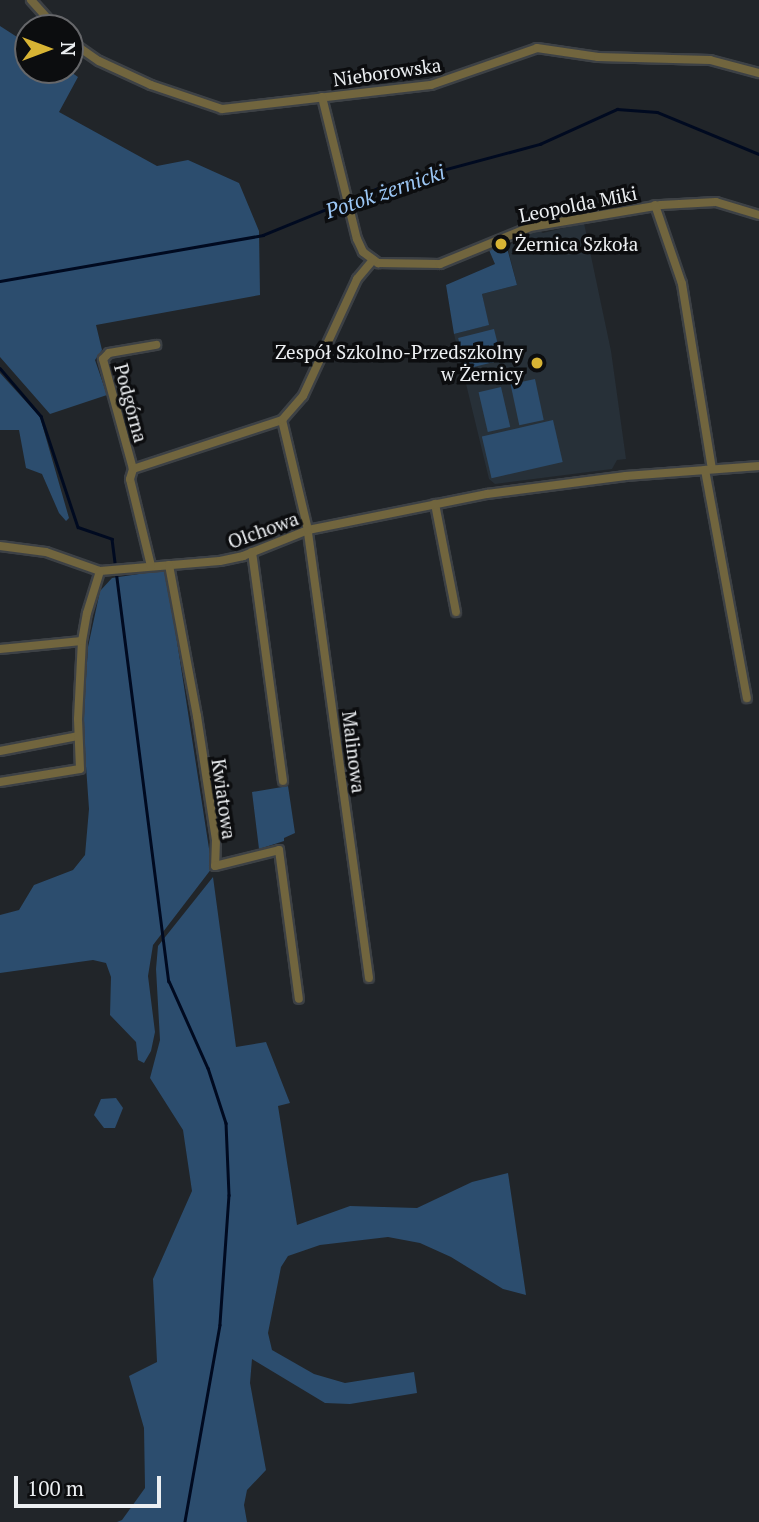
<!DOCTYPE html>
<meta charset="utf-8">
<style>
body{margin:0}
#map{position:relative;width:759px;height:1522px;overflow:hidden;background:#212529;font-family:"PT Serif",serif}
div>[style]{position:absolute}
.built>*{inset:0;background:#273038}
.green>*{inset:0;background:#2c4d6e;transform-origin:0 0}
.stream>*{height:2.5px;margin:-1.25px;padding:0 1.25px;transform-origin:1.25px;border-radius:1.25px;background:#000a20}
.roads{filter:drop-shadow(2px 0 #3d4145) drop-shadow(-2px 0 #3d4145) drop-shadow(0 2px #3d4145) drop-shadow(0 -2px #3d4145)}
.street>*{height:8px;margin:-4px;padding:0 4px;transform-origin:4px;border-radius:4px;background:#71653e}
.dots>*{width:19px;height:19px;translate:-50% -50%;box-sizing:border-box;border:4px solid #0c0d0f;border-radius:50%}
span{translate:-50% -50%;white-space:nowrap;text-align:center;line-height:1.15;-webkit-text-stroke:7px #0c0d0f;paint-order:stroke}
.street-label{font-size:19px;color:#eceff2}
.poi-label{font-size:19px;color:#eceff2}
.left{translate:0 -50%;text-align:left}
.right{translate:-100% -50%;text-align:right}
.water-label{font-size:21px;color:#9cc7f5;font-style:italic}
.north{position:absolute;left:14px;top:14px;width:70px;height:70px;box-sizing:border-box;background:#0c0d0f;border:2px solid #66676a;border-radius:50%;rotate:90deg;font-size:19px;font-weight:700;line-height:28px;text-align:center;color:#eceff2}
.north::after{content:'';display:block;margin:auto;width:24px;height:32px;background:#d8b434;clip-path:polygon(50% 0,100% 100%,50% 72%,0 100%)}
.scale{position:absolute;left:14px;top:1476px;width:147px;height:32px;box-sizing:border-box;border:4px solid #eceff2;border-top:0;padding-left:9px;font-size:21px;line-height:24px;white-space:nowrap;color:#eceff2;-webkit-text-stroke:5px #0c0d0f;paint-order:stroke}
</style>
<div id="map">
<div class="built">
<i style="clip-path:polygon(584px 223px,611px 351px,626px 459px,617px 460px,612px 469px,495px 484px,489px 479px,454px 334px,488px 325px,482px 294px,517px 285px,507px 245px,516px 242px,518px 236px,537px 230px,543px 233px)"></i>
</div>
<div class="green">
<i style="clip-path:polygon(0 26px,28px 44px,28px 70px,68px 70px,78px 77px,59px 112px,157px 166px,188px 160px,239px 183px,259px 231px,260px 295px,96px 325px,102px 350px,95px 360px,107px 395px,50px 414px,0 357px)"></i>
<i style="clip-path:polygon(506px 244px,517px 285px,482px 294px,489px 325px,454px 334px,446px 285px,495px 264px,489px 250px)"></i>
<i style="left:494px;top:329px;width:32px;height:37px;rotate:76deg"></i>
<i style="clip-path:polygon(0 373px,40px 417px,69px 518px,66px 521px,59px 513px,42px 474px,26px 468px,19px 430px,0 430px)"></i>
<i style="left:535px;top:379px;width:42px;height:25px;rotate:78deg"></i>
<i style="left:501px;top:387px;width:41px;height:23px;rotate:77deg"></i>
<i style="left:553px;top:420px;width:43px;height:73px;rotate:77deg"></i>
<i style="clip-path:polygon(166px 570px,212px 868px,153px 945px,148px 976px,155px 1032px,151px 1051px,144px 1063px,138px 1060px,136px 1042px,110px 1015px,111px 977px,106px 963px,93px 960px,0 973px,0 915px,19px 910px,34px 885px,73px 870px,85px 855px,89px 809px,83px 723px,88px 647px,100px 591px,112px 578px)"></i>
<i style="clip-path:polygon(288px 786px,295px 833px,284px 838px,284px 841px,259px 849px,252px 792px)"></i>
<i style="clip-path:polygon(213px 877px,236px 1047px,266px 1042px,290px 1103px,278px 1106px,297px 1225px,350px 1206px,417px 1208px,472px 1182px,508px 1173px,526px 1295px,503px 1289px,451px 1257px,420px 1243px,388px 1237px,320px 1245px,288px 1256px,281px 1267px,268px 1333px,272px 1350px,314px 1374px,345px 1383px,414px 1372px,417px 1393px,350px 1404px,325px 1403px,252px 1359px,250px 1383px,266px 1470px,247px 1490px,244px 1505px,247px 1522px,117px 1522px,122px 1520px,145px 1488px,144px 1428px,129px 1376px,157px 1362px,153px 1279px,192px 1191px,183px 1130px,150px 1078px,160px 1040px,156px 969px,158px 946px)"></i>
<i style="clip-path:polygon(116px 1098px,123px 1108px,115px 1128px,104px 1128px,94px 1115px,101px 1099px)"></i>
</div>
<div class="stream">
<i style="left:0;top:281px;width:267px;rotate:-9.9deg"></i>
<i style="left:263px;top:235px;width:130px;rotate:-22.2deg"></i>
<i style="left:383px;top:186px;width:163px;rotate:-15deg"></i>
<i style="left:540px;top:144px;width:85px;rotate:-24.4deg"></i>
<i style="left:617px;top:109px;width:40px;rotate:4.3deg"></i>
<i style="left:657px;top:112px;width:110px;rotate:22.4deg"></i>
<i style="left:0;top:368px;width:63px;rotate:49.5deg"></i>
<i style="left:41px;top:416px;width:117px;rotate:71.6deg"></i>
<i style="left:78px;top:527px;width:36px;rotate:19deg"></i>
<i style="left:112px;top:539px;width:446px;rotate:82.7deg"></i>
<i style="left:169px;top:981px;width:95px;rotate:65.9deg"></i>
<i style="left:208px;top:1068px;width:58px;rotate:71.9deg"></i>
<i style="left:226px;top:1123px;width:72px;rotate:87.6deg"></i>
<i style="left:229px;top:1195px;width:130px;rotate:94deg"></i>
<i style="left:220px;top:1325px;width:200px;rotate:100.1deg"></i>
</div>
<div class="roads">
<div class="street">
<i style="left:31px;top:0;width:38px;rotate:48deg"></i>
<i style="left:70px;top:41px;width:35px;rotate:35deg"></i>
<i style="left:99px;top:61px;width:57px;rotate:24.8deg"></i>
<i style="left:151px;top:85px;width:75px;rotate:18.7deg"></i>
<i style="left:222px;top:109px;width:210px;rotate:-6.6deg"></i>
<i style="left:431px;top:85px;width:112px;rotate:-19.2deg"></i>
<i style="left:537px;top:48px;width:62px;rotate:8.4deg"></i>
<i style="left:598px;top:57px;width:112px;rotate:1.5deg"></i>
<i style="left:710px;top:60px;width:51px;rotate:14.9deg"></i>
<i style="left:322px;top:97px;width:146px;rotate:76.2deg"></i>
<i style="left:357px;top:239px;width:14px;rotate:65deg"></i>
<i style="left:363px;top:252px;width:19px;rotate:36deg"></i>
<i style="left:378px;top:263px;width:62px;rotate:0.9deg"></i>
<i style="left:440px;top:264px;width:97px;rotate:-22.3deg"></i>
<i style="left:530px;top:227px;width:133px;rotate:-9.5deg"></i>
<i style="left:661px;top:205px;width:55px;rotate:-3.1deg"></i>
<i style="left:716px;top:202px;width:45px;rotate:16.8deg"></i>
<i style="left:655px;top:205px;width:83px;rotate:71.1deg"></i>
<i style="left:682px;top:284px;width:187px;rotate:80.8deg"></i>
<i style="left:133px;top:469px;width:114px;rotate:-105.3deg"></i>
<i style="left:103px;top:359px;width:8px;rotate:-45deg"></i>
<i style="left:109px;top:353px;width:48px;rotate:-9.7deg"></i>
<i style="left:705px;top:470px;width:232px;rotate:79.6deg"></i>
<i style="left:435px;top:504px;width:110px;rotate:79deg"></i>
<i style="left:0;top:546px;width:46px;rotate:7.4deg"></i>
<i style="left:46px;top:552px;width:57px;rotate:19.4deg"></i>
<i style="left:100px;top:571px;width:120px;rotate:-4.8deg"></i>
<i style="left:220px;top:561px;width:24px;rotate:-12deg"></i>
<i style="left:243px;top:556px;width:70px;rotate:-21.8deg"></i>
<i style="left:308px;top:530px;width:183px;rotate:-11.4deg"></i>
<i style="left:487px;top:494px;width:140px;rotate:-7.4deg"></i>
<i style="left:626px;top:476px;width:133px;rotate:-4.3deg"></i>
<i style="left:252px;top:552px;width:231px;rotate:82.3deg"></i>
<i style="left:169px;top:565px;width:154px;rotate:79.5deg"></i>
<i style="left:197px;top:716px;width:125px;rotate:81.3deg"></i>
<i style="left:216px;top:840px;width:26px;rotate:92deg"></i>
<i style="left:215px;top:866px;width:66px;rotate:-14deg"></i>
<i style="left:279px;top:850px;width:150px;rotate:82.4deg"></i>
<i style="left:151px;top:566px;width:89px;rotate:-103.6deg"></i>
<i style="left:130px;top:479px;width:10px;rotate:-73deg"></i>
<i style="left:133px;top:469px;width:157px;rotate:-18.2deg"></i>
<i style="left:0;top:649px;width:82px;rotate:-5.6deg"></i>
<i style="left:0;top:751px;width:79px;rotate:-10.9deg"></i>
<i style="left:0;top:782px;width:81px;rotate:-9.2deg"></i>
<i style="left:80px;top:769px;width:50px;rotate:-92.3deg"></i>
<i style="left:78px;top:719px;width:78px;rotate:-87.1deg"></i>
<i style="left:82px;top:641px;width:28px;rotate:-80deg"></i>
<i style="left:87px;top:613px;width:44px;rotate:-72.8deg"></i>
<i style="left:369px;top:978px;width:452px;rotate:-97.8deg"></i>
<i style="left:308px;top:530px;width:113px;rotate:-103.3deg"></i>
<i style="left:282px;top:420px;width:32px;rotate:-49deg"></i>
<i style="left:303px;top:396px;width:129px;rotate:-65.2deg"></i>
<i style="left:357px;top:279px;width:25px;rotate:-50deg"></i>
</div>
</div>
<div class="dots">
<i style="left:501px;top:244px;background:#d8b434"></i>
<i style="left:537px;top:363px;background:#d8b434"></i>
</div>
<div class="street-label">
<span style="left:387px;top:72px;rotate:-8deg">Nieborowska</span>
<span style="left:578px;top:204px;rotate:-11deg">Leopolda Miki</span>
<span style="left:131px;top:403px;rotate:75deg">Podgórna</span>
<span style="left:263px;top:530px;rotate:-20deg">Olchowa</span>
<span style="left:354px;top:752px;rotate:83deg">Malinowa</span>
<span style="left:224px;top:799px;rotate:82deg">Kwiatowa</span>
</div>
<div class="poi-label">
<span class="left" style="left:515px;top:244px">Żernica Szkoła</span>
<span class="right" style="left:523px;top:363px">Zespół Szkolno-Przedszkolny<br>w Żernicy</span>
</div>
<div class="water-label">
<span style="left:385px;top:191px;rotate:-19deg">Potok żernicki</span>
</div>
<div class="north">N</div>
<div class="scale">100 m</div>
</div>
